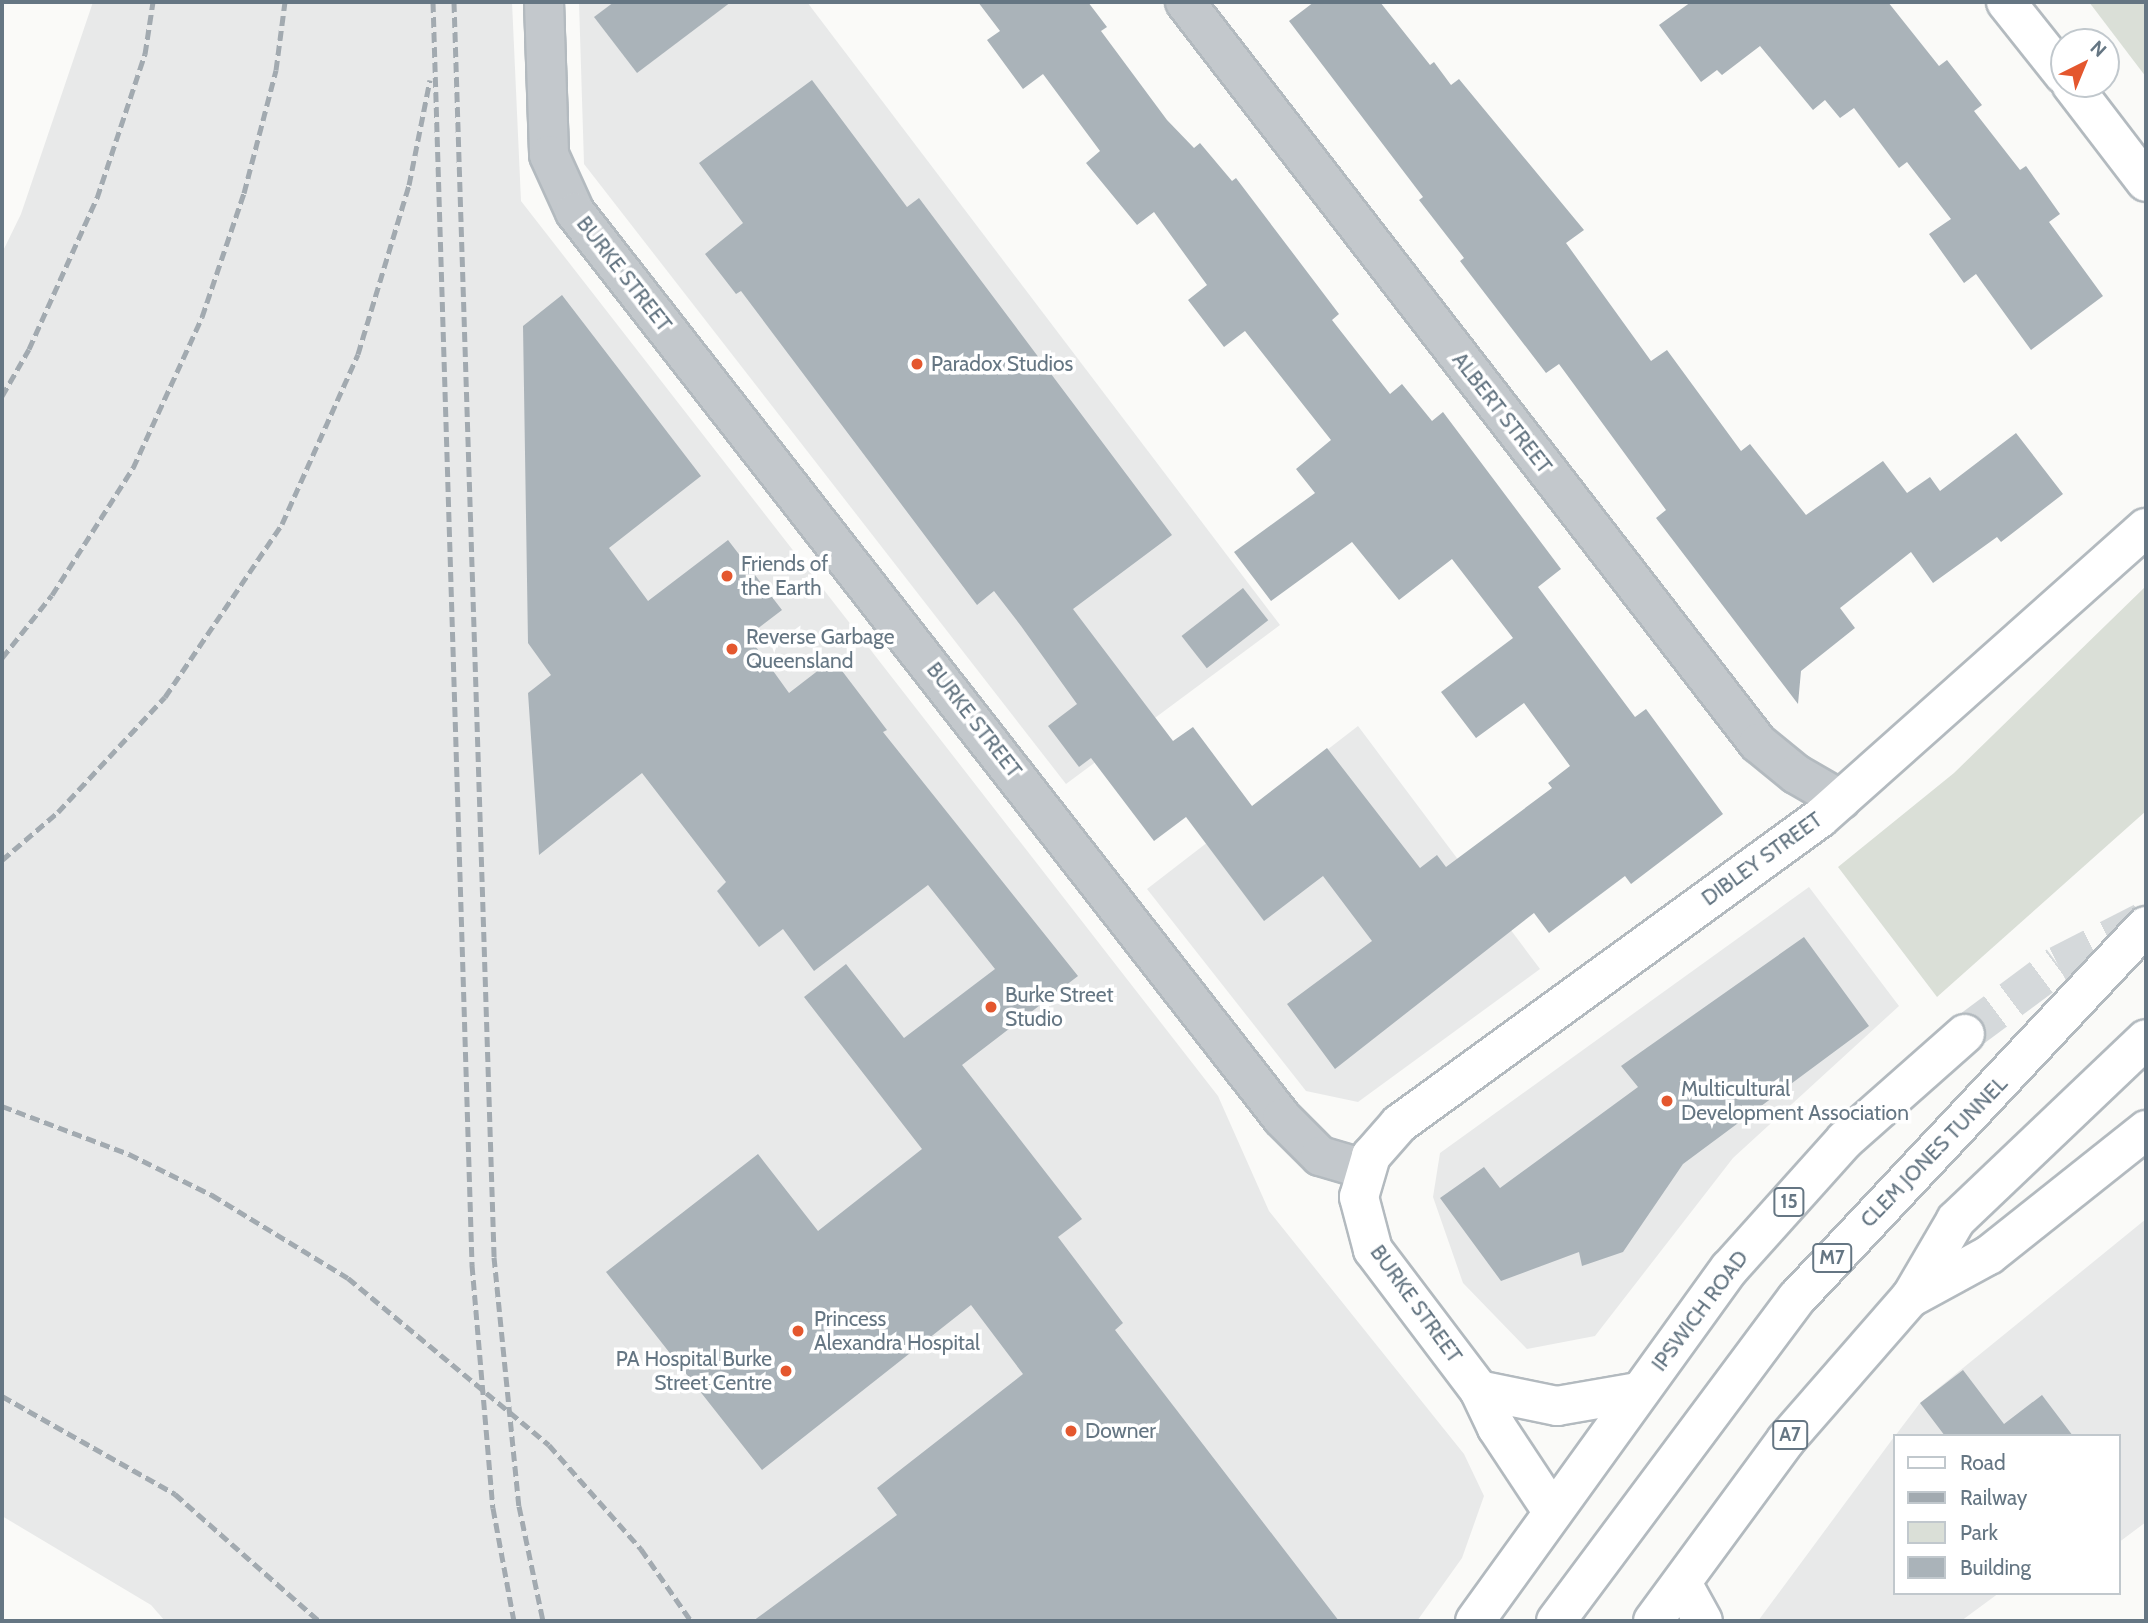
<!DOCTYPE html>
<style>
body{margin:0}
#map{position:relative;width:2148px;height:1623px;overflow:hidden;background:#fafaf8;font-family:Cabin,sans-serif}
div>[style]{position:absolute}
.built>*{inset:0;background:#e8e9e9}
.green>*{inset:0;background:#dadfd7}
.building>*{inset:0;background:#aab3b9;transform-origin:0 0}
.highway-tunnel>*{height:38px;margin-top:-19px;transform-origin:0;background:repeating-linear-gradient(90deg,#d5d9db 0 38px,transparent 0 57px)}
.roads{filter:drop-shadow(2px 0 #b3babf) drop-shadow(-2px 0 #b3babf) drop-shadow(0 2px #b3babf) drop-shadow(0 -2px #b3babf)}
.street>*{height:38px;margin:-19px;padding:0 19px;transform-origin:19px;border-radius:19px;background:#c3c8cc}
.secondary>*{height:38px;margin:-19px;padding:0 19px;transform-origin:19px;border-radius:19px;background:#fff}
.highway>*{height:38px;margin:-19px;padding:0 19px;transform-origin:19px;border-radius:19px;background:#fff}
.rail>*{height:5px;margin-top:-2.5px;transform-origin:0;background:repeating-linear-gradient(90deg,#a2aab0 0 10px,transparent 0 15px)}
.dots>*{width:19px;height:19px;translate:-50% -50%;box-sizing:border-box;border:4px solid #fff;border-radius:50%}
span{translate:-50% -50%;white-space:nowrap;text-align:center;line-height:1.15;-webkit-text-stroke:7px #fff;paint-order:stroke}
.shield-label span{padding:2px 5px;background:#fff;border:2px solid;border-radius:5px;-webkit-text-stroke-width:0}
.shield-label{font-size:19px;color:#657683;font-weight:700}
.street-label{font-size:21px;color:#657683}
.poi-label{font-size:21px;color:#657683}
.left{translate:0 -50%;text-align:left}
.right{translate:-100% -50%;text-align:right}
.frame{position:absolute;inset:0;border:4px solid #657683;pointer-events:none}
.legend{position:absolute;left:1893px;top:1434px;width:228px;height:161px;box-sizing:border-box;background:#fff;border:2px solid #c1c8cd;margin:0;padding:9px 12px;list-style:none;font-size:21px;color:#657683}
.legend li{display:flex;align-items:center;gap:14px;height:35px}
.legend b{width:35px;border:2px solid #c1c8cd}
.north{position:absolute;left:2050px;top:28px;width:70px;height:70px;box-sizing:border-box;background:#fff;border:2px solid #c1c8cd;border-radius:50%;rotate:43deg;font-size:19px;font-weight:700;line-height:28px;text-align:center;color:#657683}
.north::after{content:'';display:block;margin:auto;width:24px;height:32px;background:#e4572e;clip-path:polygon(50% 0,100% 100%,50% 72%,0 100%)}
</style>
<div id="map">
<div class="built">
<i style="clip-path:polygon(93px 2px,512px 2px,521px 201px,1218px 1096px,1269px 1211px,1464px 1454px,1484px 1496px,1462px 1558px,1417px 1621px,165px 1621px,151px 1605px,2px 1516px,2px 253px,21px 214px)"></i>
<i style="clip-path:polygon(579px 2px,807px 2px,1280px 625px,1066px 784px,584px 164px)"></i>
<i style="clip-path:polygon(1358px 726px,1540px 969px,1358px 1102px,1306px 1091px,1147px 889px)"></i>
<i style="clip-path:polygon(1809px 887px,1899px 1006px,1733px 1158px,1595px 1336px,1527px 1349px,1463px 1283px,1433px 1197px,1440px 1153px)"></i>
<i style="clip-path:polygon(2146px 1219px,2146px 1522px,2118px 1543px,2118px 1436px,1895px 1436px,1920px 1403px)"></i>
<i style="clip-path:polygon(1894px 1437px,1894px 1593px,1999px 1593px,1961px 1621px,1758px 1621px)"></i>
</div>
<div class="green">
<i style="clip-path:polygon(2089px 2px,2146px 2px,2146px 77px)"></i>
<i style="clip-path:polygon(2146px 586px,2146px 811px,1937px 997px,1838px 867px,1954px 773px)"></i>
</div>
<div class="building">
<i style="clip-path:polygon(614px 2px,731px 2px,637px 73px,594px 17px)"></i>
<i style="clip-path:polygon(978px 2px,1088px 2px,1107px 27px,1101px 31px,1167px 120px,1194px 148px,1200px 143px,1232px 181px,1236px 178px,1339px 314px,1332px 320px,1390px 394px,1402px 384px,1432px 421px,1443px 412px,1561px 569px,1538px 587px,1635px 717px,1646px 709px,1723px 814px,1631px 884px,1625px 876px,1549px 933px,1534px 913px,1335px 1069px,1287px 1004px,1372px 941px,1323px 876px,1264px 921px,1186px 817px,1154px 841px,1091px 758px,1079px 767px,1048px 726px,1077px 704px,1021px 626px,994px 591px,977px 605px,741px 291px,736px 294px,705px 254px,743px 223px,699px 163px,812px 80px,907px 207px,919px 198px,1172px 535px,1073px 609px,1173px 741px,1193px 727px,1252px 806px,1327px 748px,1420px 868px,1437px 855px,1446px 867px,1552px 788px,1548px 783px,1570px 766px,1524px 703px,1476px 738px,1441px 692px,1513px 638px,1452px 559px,1399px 600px,1352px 542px,1271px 601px,1234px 552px,1315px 493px,1296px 469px,1331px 440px,1245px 331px,1224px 347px,1188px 300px,1207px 285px,1154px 212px,1137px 225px,1086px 163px,1100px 151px,1043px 74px,1023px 89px,987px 40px,1000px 31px)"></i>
<i style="clip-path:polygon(1314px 2px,1380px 2px,1430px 65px,1434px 62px,1451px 85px,1459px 79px,1584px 230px,1566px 243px,1651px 361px,1667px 350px,1741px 451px,1750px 444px,1806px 515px,1883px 461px,1907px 493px,1930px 477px,1940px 491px,2016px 433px,2063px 494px,2001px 542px,1997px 537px,1933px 583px,1911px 552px,1840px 608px,1855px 628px,1801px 671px,1798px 704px,1656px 518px,1666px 510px,1559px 364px,1546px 373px,1460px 261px,1464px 258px,1419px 200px,1423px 197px,1289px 21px)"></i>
<i style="clip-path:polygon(1691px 2px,1888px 2px,1939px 66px,1947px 60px,1982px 105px,1974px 111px,2020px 170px,2026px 166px,2060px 214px,2049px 222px,2103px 296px,2031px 350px,1976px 274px,1964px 283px,1929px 234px,1951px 219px,1907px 162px,1899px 168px,1854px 108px,1840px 118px,1825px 100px,1813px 110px,1760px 46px,1722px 75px,1717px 70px,1701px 82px,1659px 25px)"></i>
<i style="clip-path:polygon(562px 295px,701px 476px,609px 548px,648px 601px,728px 540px,782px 610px,748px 636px,789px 693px,833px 659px,887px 730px,883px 732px,1078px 976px,962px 1065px,1082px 1219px,1058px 1237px,1123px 1323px,1115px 1330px,1339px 1621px,753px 1621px,897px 1515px,877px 1488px,1023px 1374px,971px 1305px,762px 1470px,606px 1272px,758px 1154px,818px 1231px,922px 1149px,804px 997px,846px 964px,904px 1038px,995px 969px,928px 885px,814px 971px,783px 929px,759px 947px,717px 891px,726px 882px,642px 773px,539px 855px,528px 693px,551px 675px,528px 643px,523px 326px)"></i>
<i style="left:1243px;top:588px;width:41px;height:78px;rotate:52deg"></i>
<i style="clip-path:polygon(1804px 937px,1869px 1026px,1683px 1164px,1623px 1252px,1582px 1266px,1579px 1252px,1501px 1281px,1440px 1198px,1484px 1167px,1500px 1188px,1638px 1087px,1621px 1066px)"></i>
<i style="clip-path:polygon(1963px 1370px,2004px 1424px,2042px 1395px,2073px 1436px,1945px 1436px,1920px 1403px)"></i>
</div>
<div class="highway-tunnel">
<i style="left:1965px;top:1034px;width:116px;rotate:-36.6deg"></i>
<i style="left:2058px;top:965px;width:99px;rotate:-27.1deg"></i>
</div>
<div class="roads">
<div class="street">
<i style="left:544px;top:2px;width:153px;rotate:88.1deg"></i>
<i style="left:549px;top:155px;width:63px;rotate:65.5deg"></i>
<i style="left:575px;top:212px;width:1149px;rotate:52.03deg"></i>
<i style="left:1282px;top:1118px;width:54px;rotate:45deg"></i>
<i style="left:1320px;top:1156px;width:46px;rotate:16.5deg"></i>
<i style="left:1185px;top:2px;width:937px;rotate:52.29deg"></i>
<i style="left:1758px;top:743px;width:49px;rotate:39.2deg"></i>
<i style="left:1796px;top:774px;width:52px;rotate:30deg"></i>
</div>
<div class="secondary">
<i style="left:2006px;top:2px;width:93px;rotate:51.5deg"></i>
<i style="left:2071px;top:84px;width:123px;rotate:52.6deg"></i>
<i style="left:1479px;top:1390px;width:80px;rotate:11.6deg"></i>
<i style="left:1557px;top:1406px;width:82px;rotate:-9.8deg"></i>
<i style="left:1552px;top:1511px;width:100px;rotate:-123.5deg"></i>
<i style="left:1497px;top:1428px;width:42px;rotate:-115.3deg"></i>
<i style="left:1479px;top:1390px;width:176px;rotate:-127.1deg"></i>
<i style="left:1373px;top:1250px;width:55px;rotate:-104.8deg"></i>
<i style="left:1359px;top:1197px;width:43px;rotate:-73.7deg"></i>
<i style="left:1371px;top:1156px;width:43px;rotate:-48.8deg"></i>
<i style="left:1399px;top:1124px;width:520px;rotate:-36.01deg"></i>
<i style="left:1820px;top:818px;width:436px;rotate:-41.7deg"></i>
<i style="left:1682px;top:1583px;width:43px;rotate:61.1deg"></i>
</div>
<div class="highway">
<i style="left:1911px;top:1297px;width:89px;rotate:-59.7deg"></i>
<i style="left:1956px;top:1220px;width:262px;rotate:-43.6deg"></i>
<i style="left:1475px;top:1621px;width:435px;rotate:-54.2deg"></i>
<i style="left:1730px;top:1268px;width:172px;rotate:-48.1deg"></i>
<i style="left:1845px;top:1140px;width:160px;rotate:-41.5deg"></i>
<i style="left:1556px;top:1621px;width:403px;rotate:-53.3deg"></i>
<i style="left:1797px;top:1298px;width:510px;rotate:-46.83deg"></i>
<i style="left:1653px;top:1621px;width:225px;rotate:-53.7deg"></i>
<i style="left:1786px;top:1440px;width:189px;rotate:-48.9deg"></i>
<i style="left:1910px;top:1298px;width:90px;rotate:-28.6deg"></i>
<i style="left:1989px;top:1255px;width:201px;rotate:-38.5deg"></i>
</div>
</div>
<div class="rail">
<i style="left:433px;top:2px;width:1264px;rotate:88.23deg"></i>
<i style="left:472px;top:1265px;width:244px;rotate:85.1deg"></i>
<i style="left:493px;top:1508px;width:115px;rotate:79.5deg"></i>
<i style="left:454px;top:2px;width:1256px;rotate:88.17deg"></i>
<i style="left:494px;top:1257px;width:250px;rotate:84.3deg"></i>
<i style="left:519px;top:1506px;width:117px;rotate:78.2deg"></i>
<i style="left:2px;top:396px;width:54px;rotate:-60.1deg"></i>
<i style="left:29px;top:349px;width:166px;rotate:-65.8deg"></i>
<i style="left:97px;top:198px;width:152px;rotate:-71.6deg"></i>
<i style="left:145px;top:54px;width:53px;rotate:-81.3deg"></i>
<i style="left:2px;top:658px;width:80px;rotate:-51.6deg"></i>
<i style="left:52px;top:595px;width:151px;rotate:-57.5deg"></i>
<i style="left:133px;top:468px;width:166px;rotate:-65.4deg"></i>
<i style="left:202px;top:317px;width:131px;rotate:-71.3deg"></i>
<i style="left:244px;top:193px;width:127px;rotate:-75.4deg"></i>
<i style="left:276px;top:70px;width:69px;rotate:-82.5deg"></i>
<i style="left:2px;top:860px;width:74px;rotate:-40.6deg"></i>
<i style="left:58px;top:812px;width:157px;rotate:-47.1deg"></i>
<i style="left:165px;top:697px;width:209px;rotate:-55.9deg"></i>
<i style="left:282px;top:524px;width:186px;rotate:-65.9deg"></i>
<i style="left:358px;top:354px;width:177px;rotate:-73.2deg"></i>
<i style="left:409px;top:185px;width:107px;rotate:-78.7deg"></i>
<i style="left:2px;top:1106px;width:136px;rotate:20.7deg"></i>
<i style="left:129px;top:1154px;width:93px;rotate:26.3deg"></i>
<i style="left:212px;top:1195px;width:159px;rotate:31.4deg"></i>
<i style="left:348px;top:1278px;width:261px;rotate:39.7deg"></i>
<i style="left:549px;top:1445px;width:139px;rotate:48.5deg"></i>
<i style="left:641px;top:1549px;width:88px;rotate:55.2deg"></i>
<i style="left:2px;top:1396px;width:199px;rotate:29.5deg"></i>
<i style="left:175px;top:1494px;width:192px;rotate:41.4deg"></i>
</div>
<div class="dots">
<i style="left:917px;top:364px;background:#e4572e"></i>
<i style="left:727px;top:576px;background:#e4572e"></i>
<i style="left:732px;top:649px;background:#e4572e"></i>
<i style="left:991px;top:1007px;background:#e4572e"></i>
<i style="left:1667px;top:1101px;background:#e4572e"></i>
<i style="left:798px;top:1331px;background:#e4572e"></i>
<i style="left:786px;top:1371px;background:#e4572e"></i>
<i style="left:1071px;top:1431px;background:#e4572e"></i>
</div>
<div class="shield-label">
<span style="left:1789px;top:1202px">15</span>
<span style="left:1832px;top:1258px">M7</span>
<span style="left:1790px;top:1435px">A7</span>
</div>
<div class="street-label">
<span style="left:624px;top:274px;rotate:52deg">BURKE STREET</span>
<span style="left:1502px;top:413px;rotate:52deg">ALBERT STREET</span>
<span style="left:974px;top:720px;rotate:52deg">BURKE STREET</span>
<span style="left:1762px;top:859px;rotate:-36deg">DIBLEY STREET</span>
<span style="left:1934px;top:1152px;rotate:-46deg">CLEM JONES TUNNEL</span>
<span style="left:1416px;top:1304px;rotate:54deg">BURKE STREET</span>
<span style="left:1700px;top:1311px;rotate:-53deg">IPSWICH ROAD</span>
</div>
<div class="poi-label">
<span class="left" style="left:931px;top:364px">Paradox Studios</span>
<span class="left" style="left:741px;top:576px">Friends of<br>the Earth</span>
<span class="left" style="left:746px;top:649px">Reverse Garbage<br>Queensland</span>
<span class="left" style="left:1005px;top:1007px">Burke Street<br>Studio</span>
<span class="left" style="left:1681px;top:1101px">Multicultural<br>Development Association</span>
<span class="left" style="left:814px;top:1331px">Princess<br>Alexandra Hospital</span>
<span class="right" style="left:772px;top:1371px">PA Hospital Burke<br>Street Centre</span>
<span class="left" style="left:1085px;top:1431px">Downer</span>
</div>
<div class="frame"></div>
<ul class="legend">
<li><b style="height:9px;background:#fff"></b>Road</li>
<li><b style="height:9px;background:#a2aab0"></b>Railway</li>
<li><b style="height:19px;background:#dadfd7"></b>Park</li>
<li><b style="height:19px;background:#aab3b9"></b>Building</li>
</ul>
<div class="north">N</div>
</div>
